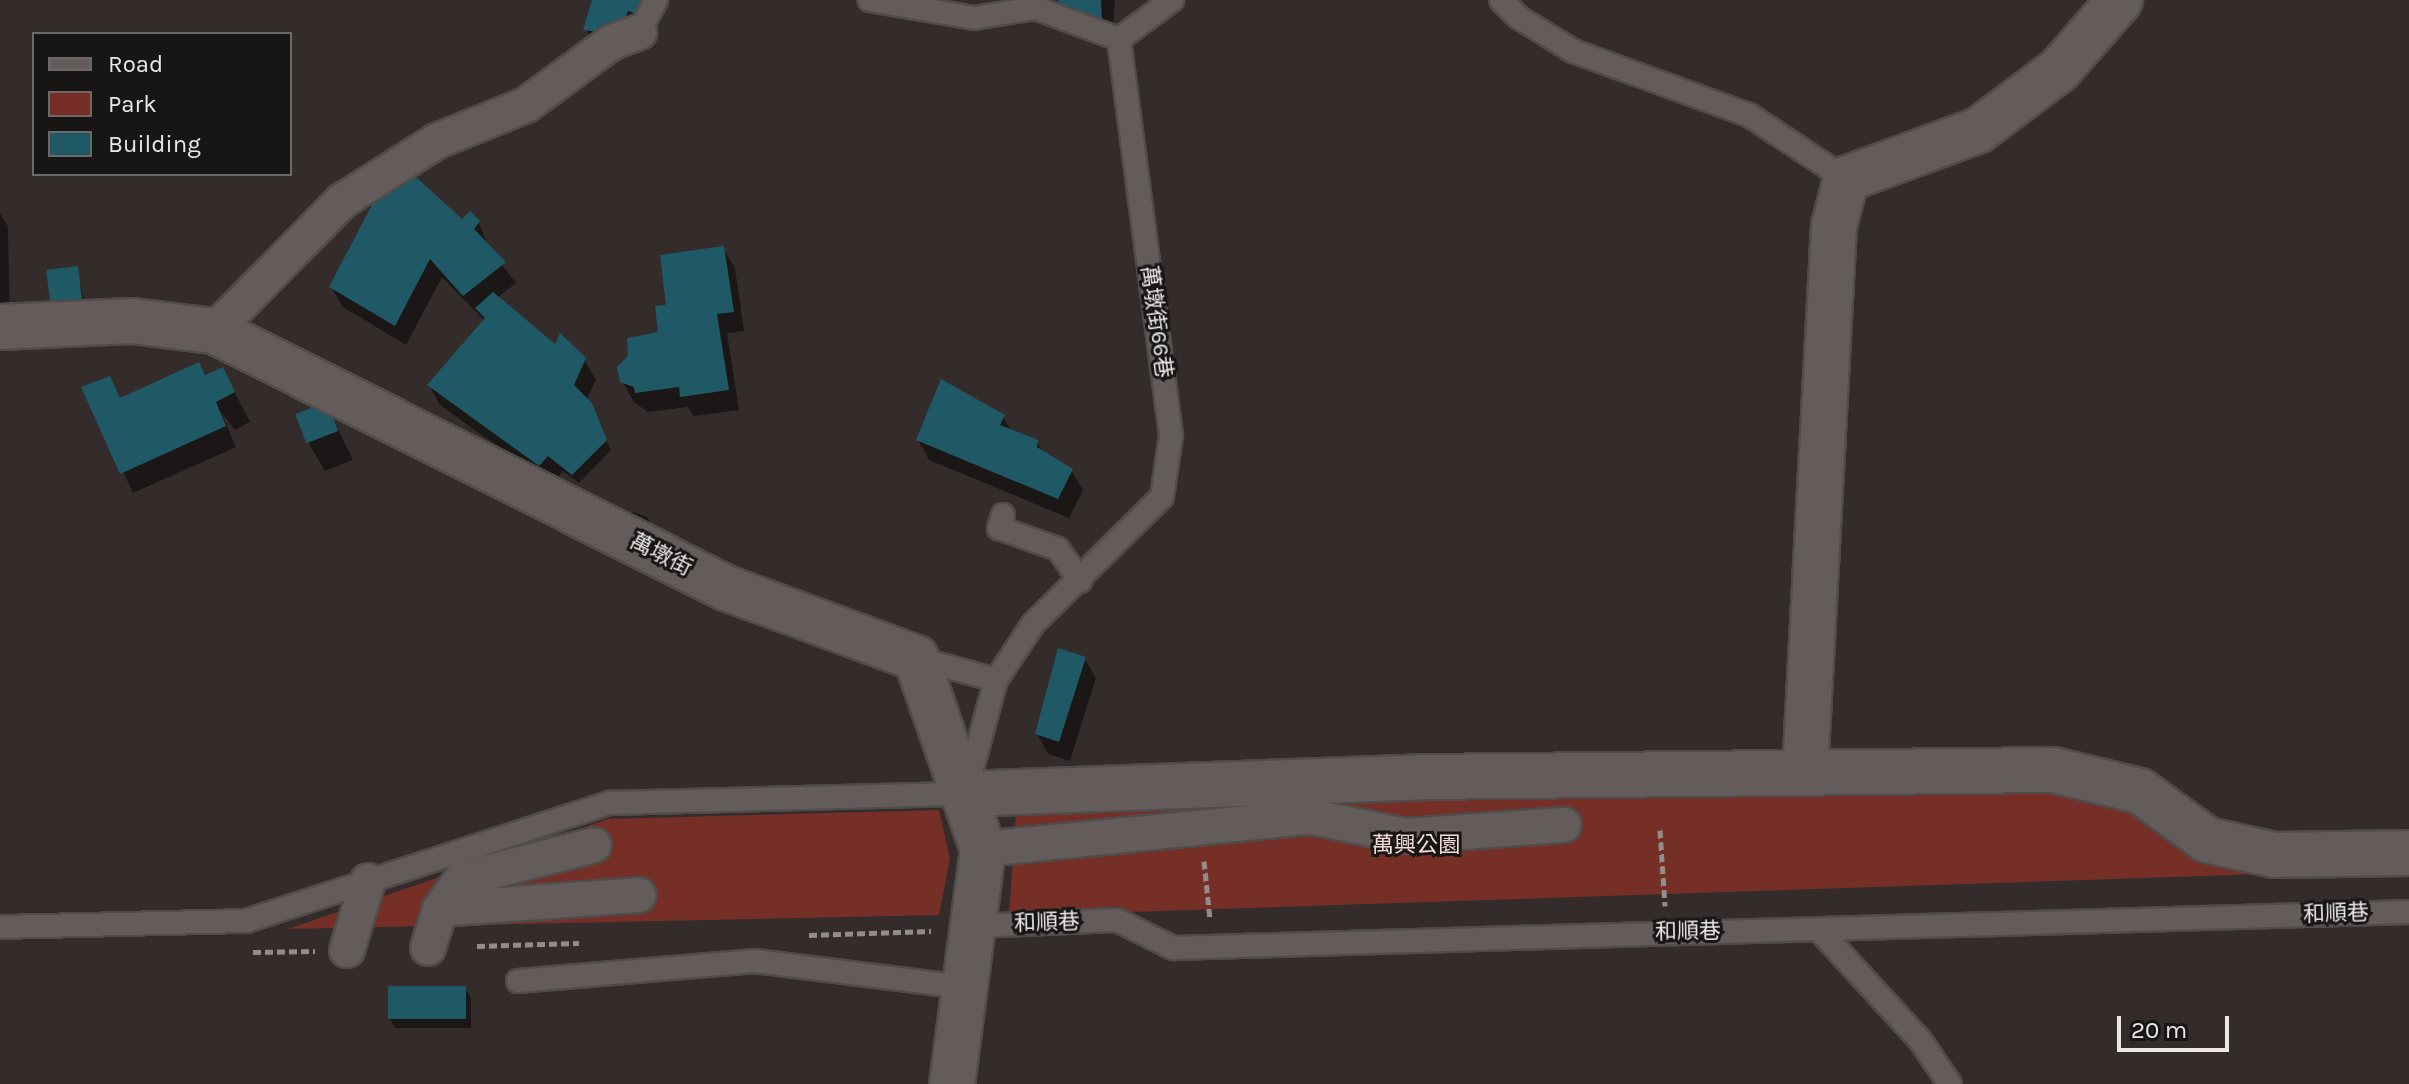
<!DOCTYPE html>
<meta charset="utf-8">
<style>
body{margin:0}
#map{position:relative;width:2409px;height:1084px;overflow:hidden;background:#332c2b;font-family:Karla,"Noto Sans TC",sans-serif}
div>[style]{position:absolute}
.green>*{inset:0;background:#752f27}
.shadow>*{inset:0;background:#0007}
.building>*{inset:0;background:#205966;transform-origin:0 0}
.path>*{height:5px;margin-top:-2.5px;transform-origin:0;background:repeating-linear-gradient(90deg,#928d8c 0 8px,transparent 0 12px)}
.roads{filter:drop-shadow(2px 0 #504c4b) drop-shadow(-2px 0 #504c4b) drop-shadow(0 2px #504c4b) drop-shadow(0 -2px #504c4b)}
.service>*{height:22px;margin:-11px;padding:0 11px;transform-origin:11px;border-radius:11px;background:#635c5a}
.pedestrian>*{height:34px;margin:-17px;padding:0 17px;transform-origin:17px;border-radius:17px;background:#635c5a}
.minor>*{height:44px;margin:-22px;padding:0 22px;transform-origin:22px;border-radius:22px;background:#635c5a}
span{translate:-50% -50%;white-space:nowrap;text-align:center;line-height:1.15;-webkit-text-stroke:6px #181515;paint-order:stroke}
.street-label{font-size:22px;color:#ebe7e6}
.park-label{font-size:22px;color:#f2dbd7}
.legend{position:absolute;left:32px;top:32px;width:260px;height:144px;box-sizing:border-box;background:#181515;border:2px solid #6c6969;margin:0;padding:10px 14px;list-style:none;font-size:24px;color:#ebe7e6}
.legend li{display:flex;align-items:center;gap:16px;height:40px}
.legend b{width:40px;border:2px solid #6c6969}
.scale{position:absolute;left:2117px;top:1016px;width:112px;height:36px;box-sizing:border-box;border:4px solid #ebe7e6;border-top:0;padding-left:10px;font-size:24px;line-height:28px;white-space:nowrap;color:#ebe7e6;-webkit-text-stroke:6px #181515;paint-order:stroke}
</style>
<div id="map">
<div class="green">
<i style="clip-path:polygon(2051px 786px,2131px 805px,2262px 874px,1009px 916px,1016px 814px,1424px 791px)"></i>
<i style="clip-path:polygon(939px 810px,950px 858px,939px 915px,288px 929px,608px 819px)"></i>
</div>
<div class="shadow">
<i style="clip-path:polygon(594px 0,664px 1px,654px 35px,640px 30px,631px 54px,597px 49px,586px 29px)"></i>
<i style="clip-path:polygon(1060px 0,1115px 0,1112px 39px)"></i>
<i style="clip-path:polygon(364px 198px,479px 223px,488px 246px,516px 283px,497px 298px,556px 347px,584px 359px,596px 380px,586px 401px,611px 450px,579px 483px,563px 471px,551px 485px,440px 405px,429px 385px,485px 321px,442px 277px,406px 345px,343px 307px,331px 287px,371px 211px)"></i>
<i style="clip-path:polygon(0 213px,8px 227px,10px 331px,0 332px)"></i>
<i style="clip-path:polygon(723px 248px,735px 268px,744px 331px,727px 333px,739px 410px,694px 416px,688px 407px,648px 412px,634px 402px,622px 381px,660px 334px,668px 307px)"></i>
<i style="clip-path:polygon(77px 268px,87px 316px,56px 319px)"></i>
<i style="clip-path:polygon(222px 369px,250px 422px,235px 430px,221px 412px,236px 447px,133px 493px,84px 388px,121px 400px)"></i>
<i style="clip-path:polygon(326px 405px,353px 460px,325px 471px,308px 442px)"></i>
<i style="clip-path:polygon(1003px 417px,1012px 431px,1036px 441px,1044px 454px,1071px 470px,1083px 490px,1069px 518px,929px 460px,918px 440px)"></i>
<i style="clip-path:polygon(633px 512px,647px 517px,664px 546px,630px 519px)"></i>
<i style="clip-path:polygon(1084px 658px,1096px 678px,1070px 761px,1048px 754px,1037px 734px)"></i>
<i style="clip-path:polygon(465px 988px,471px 998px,471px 1028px,395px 1028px,390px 1019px)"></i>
</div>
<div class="building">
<i style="clip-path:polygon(592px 0,648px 0,643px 16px,628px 11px,620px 35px,583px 30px)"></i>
<i style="clip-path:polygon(1058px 0,1101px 0,1102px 21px,1059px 6px)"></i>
<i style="clip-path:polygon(405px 167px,462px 219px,470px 211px,480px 221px,474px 229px,506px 262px,463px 296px,430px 259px,395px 326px,329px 287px,373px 203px,361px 197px)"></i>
<i style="clip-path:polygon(724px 246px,734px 312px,717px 314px,729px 390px,680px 397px,679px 387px,635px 393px,634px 387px,620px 382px,617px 367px,628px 356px,627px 338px,658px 332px,655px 306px,666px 305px,660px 255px)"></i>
<i style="left:78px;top:266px;width:41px;height:32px;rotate:83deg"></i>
<i style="clip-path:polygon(493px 292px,555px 344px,560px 333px,586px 358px,574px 385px,592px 403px,607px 440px,572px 475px,548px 456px,539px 466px,427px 385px,485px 318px,475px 308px)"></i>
<i style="clip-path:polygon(199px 362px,205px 375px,223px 367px,235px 392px,216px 402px,226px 426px,120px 474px,81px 387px,110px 376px,120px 398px)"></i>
<i style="clip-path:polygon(941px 379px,1005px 415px,1000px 425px,1038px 440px,1037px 447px,1073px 469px,1058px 499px,916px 440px)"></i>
<i style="left:327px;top:402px;width:31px;height:34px;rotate:69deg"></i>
<i style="clip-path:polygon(1058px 648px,1086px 657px,1059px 742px,1035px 734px)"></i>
<i style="left:388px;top:986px;width:78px;height:33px"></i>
</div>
<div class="path">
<i style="left:1660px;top:830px;width:76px;rotate:86.2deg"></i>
<i style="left:1204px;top:861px;width:58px;rotate:84.1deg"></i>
<i style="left:809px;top:935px;width:122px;rotate:-1.9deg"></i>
<i style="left:477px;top:946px;width:102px;rotate:-1.7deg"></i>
<i style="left:253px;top:952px;width:62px;rotate:-0.9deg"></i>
</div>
<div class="roads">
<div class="service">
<i style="left:1501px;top:0;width:24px;rotate:45deg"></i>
<i style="left:1518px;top:17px;width:65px;rotate:31.7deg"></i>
<i style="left:1573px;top:51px;width:187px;rotate:20deg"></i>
<i style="left:1749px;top:115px;width:116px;rotate:33.4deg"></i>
<i style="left:639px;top:32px;width:36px;rotate:-62deg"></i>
<i style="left:1119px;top:39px;width:66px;rotate:-36.3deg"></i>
<i style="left:1003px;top:515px;width:14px;rotate:107deg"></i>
<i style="left:999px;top:528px;width:63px;rotate:19.6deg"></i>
<i style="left:1058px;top:549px;width:39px;rotate:55deg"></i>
<i style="left:916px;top:658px;width:83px;rotate:15.4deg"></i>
<i style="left:974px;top:926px;width:143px;rotate:-2.4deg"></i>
<i style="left:1117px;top:920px;width:63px;rotate:26.6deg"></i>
<i style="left:1173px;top:948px;width:1237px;rotate:-1.67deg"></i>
<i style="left:0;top:927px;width:246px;rotate:-1.4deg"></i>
<i style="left:246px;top:921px;width:383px;rotate:-18deg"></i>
<i style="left:610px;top:803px;width:355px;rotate:-1.5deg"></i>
<i style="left:965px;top:794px;width:118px;rotate:-74.8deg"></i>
<i style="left:996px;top:680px;width:67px;rotate:-56.5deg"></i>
<i style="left:1033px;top:624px;width:181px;rotate:-44.6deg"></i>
<i style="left:1162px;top:497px;width:63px;rotate:-81.7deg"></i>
<i style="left:1171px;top:435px;width:399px;rotate:-97.5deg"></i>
<i style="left:1119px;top:39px;width:90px;rotate:-159.7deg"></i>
<i style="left:1035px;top:8px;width:62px;rotate:170.7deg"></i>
<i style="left:974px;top:18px;width:106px;rotate:-170.2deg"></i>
<i style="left:1820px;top:931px;width:148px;rotate:47.5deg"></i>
<i style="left:1920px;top:1040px;width:53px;rotate:55.7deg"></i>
<i style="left:518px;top:981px;width:238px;rotate:-4.8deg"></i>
<i style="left:755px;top:961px;width:211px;rotate:7.1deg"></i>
</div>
<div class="pedestrian">
<i style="left:214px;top:331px;width:182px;rotate:-45.4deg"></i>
<i style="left:342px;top:201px;width:112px;rotate:-32.3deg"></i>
<i style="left:437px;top:141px;width:96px;rotate:-22deg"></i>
<i style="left:526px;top:105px;width:107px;rotate:-36.2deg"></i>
<i style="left:612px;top:42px;width:29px;rotate:-20deg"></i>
<i style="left:983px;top:849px;width:331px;rotate:-5.6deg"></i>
<i style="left:1312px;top:817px;width:96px;rotate:11.4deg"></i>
<i style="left:1406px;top:836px;width:158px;rotate:-4deg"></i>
<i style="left:440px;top:909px;width:37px;rotate:-54deg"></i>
<i style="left:462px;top:879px;width:136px;rotate:-14.4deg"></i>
<i style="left:428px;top:948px;width:41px;rotate:-72.9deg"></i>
<i style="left:440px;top:909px;width:199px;rotate:-4deg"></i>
<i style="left:347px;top:950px;width:72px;rotate:-73.1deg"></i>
</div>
<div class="minor">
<i style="left:0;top:327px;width:132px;rotate:-2.6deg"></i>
<i style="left:132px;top:321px;width:83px;rotate:7deg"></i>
<i style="left:214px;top:331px;width:573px;rotate:26.65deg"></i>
<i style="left:726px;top:588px;width:202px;rotate:20.2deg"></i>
<i style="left:916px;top:658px;width:202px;rotate:70.7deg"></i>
<i style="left:983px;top:849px;width:237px;rotate:97.5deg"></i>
<i style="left:1805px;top:773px;width:548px;rotate:-86.97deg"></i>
<i style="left:1834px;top:226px;width:49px;rotate:-75.7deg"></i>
<i style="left:1846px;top:179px;width:142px;rotate:-20.2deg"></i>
<i style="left:1979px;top:130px;width:100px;rotate:-36.9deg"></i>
<i style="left:2059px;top:70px;width:93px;rotate:-48.9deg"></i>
<i style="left:965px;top:794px;width:457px;rotate:-2.1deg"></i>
<i style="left:1422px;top:777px;width:631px;rotate:-0.64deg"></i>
<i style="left:2053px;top:770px;width:89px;rotate:13.6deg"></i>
<i style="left:2140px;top:791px;width:83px;rotate:36.2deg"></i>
<i style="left:2207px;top:840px;width:69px;rotate:12.6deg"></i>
<i style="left:2274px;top:855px;width:135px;rotate:-0.8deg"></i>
</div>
</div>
<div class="street-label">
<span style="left:1156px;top:322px;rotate:82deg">萬墩街66巷</span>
<span style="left:661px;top:555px;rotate:27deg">萬墩街</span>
<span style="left:2336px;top:914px;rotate:-2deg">和順巷</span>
<span style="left:1047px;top:923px;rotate:-2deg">和順巷</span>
<span style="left:1688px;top:932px;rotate:-1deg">和順巷</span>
</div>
<div class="park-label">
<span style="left:1416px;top:846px">萬興公園</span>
</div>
<ul class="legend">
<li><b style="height:10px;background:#635c5a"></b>Road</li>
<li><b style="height:22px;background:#752f27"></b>Park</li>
<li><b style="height:22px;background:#205966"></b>Building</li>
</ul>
<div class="scale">20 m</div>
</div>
